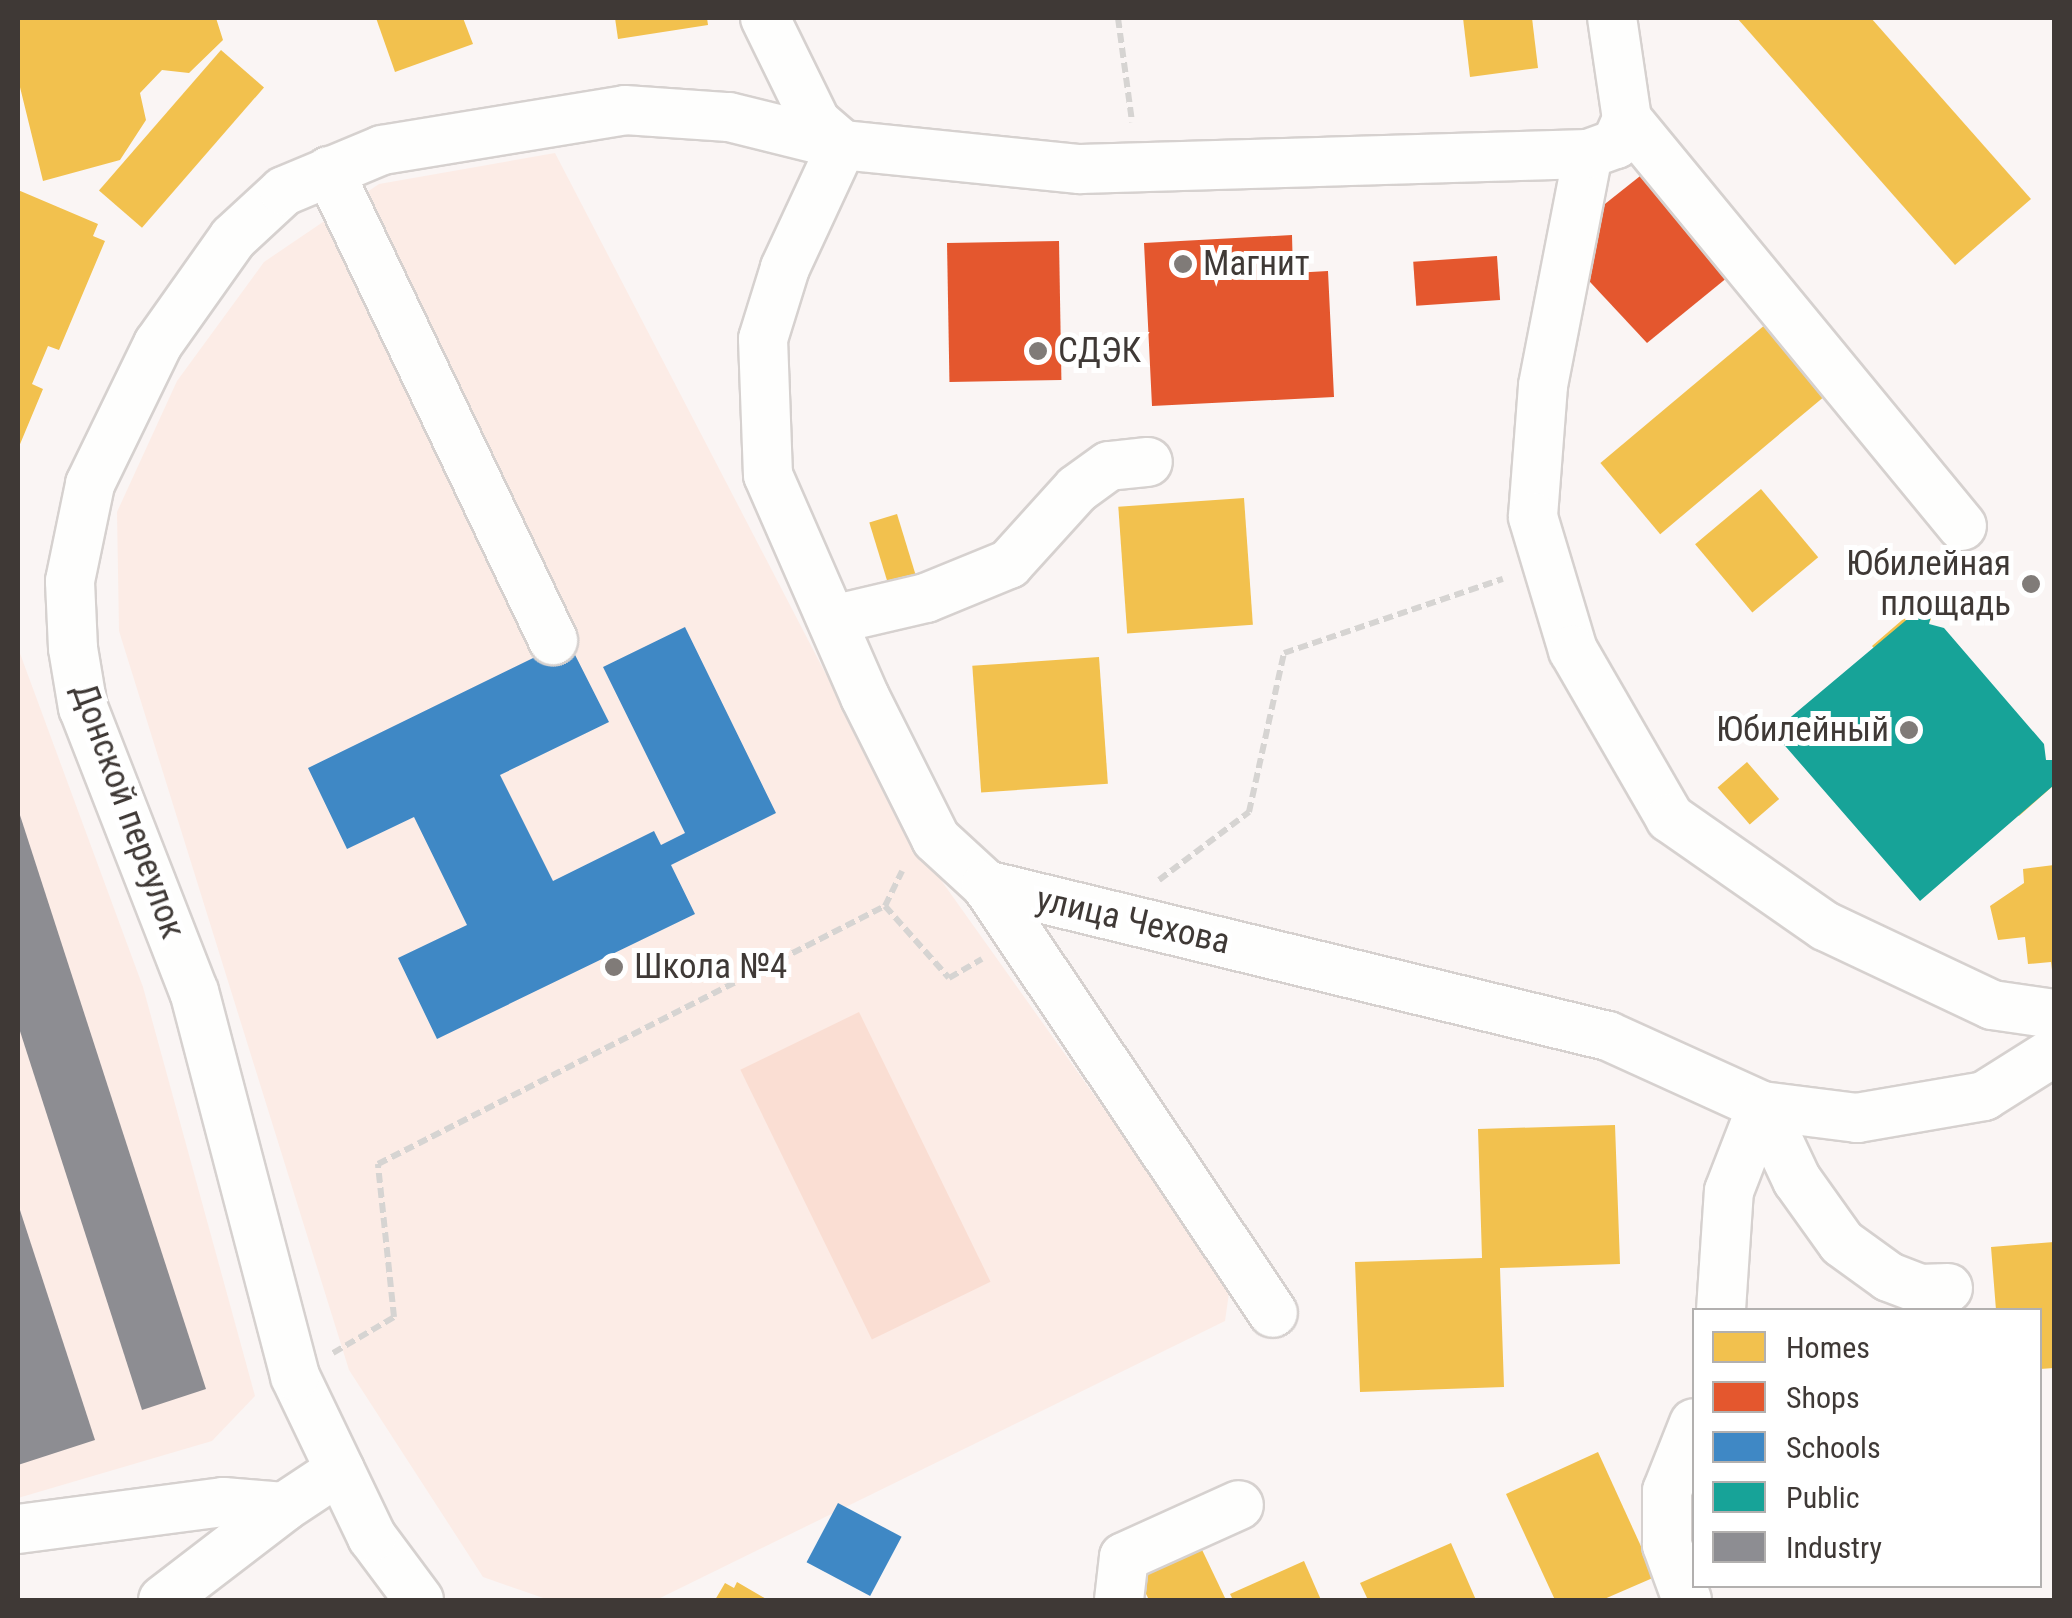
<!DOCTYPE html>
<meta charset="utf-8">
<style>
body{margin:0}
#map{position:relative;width:2072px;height:1618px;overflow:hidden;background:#faf5f4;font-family:"Roboto Condensed",sans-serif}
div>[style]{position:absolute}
.built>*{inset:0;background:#fcece6}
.green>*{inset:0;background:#faded3;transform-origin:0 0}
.homes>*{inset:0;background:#f2c14e;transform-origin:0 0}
.shops>*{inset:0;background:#e4572e;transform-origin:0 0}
.schools>*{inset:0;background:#3f88c5;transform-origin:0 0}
.public>*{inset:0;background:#17a398}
.industry>*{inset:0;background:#8d8d92}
.path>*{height:6px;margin-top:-3px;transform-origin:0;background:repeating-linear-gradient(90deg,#d6d4d2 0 10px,transparent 0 15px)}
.roads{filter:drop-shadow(2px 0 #d6d1cf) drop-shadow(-2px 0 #d6d1cf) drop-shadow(0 2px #d6d1cf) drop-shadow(0 -2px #d6d1cf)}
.minor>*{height:48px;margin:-24px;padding:0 24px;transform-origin:24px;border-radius:24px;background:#fefefd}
.dots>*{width:28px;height:28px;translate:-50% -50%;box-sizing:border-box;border:5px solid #fff;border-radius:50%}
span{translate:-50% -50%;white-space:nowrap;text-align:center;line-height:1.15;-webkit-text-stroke:10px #fff;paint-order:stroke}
.poi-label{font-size:35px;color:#3f3936}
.left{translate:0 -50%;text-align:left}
.right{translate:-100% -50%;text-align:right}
.street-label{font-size:35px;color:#3f3936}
.frame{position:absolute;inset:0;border:20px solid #3f3936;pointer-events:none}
.legend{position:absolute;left:1692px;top:1308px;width:350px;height:280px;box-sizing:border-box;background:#fff;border:2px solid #b2b0af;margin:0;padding:12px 18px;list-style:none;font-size:30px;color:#3f3936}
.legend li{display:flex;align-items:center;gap:20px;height:50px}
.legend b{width:50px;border:2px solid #b2b0af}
</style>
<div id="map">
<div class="built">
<i style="clip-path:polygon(555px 153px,911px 838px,1230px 1286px,1225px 1321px,656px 1600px,549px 1600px,483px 1577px,349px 1370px,119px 631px,117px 512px,177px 381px,264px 262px,379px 184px)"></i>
<i style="clip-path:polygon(18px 648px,143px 987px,255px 1396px,212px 1441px,18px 1498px)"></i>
</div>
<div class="green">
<i style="left:859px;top:1012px;width:300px;height:132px;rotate:64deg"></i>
</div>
<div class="homes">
<i style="clip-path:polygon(18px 18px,216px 18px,223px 40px,189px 73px,162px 70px,140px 93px,146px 120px,120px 160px,43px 181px,18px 79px)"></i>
<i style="clip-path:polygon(376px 18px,463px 18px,473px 44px,395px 72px)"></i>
<i style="clip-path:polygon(615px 18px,707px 18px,708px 25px,618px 39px)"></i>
<i style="clip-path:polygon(1463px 18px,1532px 18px,1538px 68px,1470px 77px)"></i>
<i style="clip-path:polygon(1737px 18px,1871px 18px,2031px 199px,1955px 265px)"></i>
<i style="left:221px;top:50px;width:57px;height:186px;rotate:41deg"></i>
<i style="clip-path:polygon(18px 190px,98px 224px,93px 236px,105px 241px,59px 350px,48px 346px,32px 384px,43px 389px,18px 449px)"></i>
<i style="left:1772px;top:319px;width:93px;height:224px;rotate:50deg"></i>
<i style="left:1761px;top:489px;width:89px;height:86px;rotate:50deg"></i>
<i style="left:1244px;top:498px;width:127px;height:126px;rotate:86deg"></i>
<i style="left:897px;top:514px;width:66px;height:29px;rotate:73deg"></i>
<i style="clip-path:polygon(1916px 608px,1928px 608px,1933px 618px,1886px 662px,1872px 646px)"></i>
<i style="left:1099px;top:657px;width:127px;height:127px;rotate:86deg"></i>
<i style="clip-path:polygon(2054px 760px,2054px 785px,2019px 816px,2005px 800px)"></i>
<i style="left:1747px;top:762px;width:49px;height:39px;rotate:49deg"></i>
<i style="clip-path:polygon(2054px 865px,2054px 970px,2052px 970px,2051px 962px,2028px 964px,2025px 937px,1998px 940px,1990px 906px,2024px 883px,2023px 869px)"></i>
<i style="clip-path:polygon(1615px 1125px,1620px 1264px,1500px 1268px,1504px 1387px,1360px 1392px,1355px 1262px,1482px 1258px,1478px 1129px)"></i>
<i style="clip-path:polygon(2054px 1242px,2054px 1368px,2040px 1369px,2040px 1310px,1996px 1310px,1991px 1247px)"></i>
<i style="clip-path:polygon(1598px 1452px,1655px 1577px,1602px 1600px,1555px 1600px,1506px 1494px)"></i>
<i style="clip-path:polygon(1195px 1535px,1226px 1600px,1149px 1600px,1132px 1565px)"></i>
<i style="clip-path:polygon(1451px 1543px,1476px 1600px,1368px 1600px,1360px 1583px)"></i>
<i style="clip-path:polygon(1304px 1561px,1321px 1600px,1233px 1600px,1230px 1594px)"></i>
<i style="clip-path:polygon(737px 1582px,768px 1600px,715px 1600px,725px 1583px,734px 1588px)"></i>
</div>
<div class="shops">
<i style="clip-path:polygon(1654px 165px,1739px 268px,1647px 343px,1577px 268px,1586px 219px)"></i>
<i style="clip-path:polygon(1292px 235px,1293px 273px,1328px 271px,1334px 397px,1152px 406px,1144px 243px)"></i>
<i style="left:1059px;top:241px;width:139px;height:112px;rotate:89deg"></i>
<i style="left:1497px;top:256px;width:44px;height:84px;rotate:86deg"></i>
</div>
<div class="schools">
<i style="clip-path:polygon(685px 627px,776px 813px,671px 865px,695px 914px,437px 1039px,398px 958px,467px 925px,414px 817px,347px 849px,308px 768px,568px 641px,609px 722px,500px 775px,553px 881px,654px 831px,661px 845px,685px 833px,603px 667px)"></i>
<i style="left:838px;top:1503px;width:72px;height:67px;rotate:28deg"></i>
</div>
<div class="public">
<i style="clip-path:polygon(1923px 606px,1932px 612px,1929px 624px,1944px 628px,2044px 744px,2046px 760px,2054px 760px,2054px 785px,1920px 901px,1773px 732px)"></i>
</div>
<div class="industry">
<i style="clip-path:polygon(18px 809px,206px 1389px,142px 1410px,18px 1025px)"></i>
<i style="clip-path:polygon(18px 1204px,95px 1440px,18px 1465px)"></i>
</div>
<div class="path">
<i style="left:1118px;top:18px;width:105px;rotate:82.3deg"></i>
<i style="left:1159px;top:880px;width:113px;rotate:-37.1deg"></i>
<i style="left:1249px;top:812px;width:163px;rotate:-77.6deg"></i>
<i style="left:1284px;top:653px;width:231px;rotate:-18.7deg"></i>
<i style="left:885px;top:906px;width:96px;rotate:48.4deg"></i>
<i style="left:949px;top:978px;width:38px;rotate:-30deg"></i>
<i style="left:333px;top:1353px;width:71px;rotate:-30.5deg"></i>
<i style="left:394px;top:1317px;width:154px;rotate:-96deg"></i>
<i style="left:378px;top:1164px;width:569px;rotate:-26.97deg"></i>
<i style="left:885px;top:906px;width:39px;rotate:-64deg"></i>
</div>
<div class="roads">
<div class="minor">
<i style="left:765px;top:18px;width:116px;rotate:63.9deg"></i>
<i style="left:816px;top:122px;width:35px;rotate:41deg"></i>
<i style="left:1627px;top:119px;width:527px;rotate:50.54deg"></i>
<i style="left:842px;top:145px;width:136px;rotate:114.9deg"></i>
<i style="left:785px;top:268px;width:74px;rotate:107.2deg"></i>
<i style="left:763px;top:339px;width:136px;rotate:87.9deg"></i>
<i style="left:768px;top:475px;width:242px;rotate:66.4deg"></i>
<i style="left:865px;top:697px;width:159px;rotate:63.4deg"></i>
<i style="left:936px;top:839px;width:68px;rotate:42.6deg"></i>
<i style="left:986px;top:885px;width:640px;rotate:13.65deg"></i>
<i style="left:1608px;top:1036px;width:169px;rotate:24.4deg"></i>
<i style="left:1762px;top:1106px;width:96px;rotate:7.2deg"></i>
<i style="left:1857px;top:1118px;width:129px;rotate:-9.8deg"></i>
<i style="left:1984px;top:1096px;width:83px;rotate:-32.2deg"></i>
<i style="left:1588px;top:154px;width:236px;rotate:101deg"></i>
<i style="left:1543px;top:386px;width:131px;rotate:94.4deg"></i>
<i style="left:1533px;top:517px;width:139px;rotate:73.3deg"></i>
<i style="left:1573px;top:650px;width:194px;rotate:60deg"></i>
<i style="left:1670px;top:818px;width:189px;rotate:34.9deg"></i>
<i style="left:1825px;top:926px;width:185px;rotate:25.3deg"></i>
<i style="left:1992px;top:1005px;width:63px;rotate:8.3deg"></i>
<i style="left:329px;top:171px;width:520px;rotate:64.47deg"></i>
<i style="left:832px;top:620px;width:97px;rotate:-13.2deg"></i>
<i style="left:926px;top:598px;width:90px;rotate:-22.3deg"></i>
<i style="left:1009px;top:564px;width:101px;rotate:-47.8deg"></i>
<i style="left:1077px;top:489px;width:39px;rotate:-36deg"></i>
<i style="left:1109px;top:466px;width:39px;rotate:-6deg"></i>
<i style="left:986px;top:885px;width:515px;rotate:56.16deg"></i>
<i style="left:1721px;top:1310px;width:119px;rotate:-86.2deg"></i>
<i style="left:1729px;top:1191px;width:91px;rotate:-68.8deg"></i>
<i style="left:1762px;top:1106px;width:82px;rotate:64.7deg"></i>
<i style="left:1797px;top:1180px;width:77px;rotate:54.5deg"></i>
<i style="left:1842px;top:1243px;width:58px;rotate:35.9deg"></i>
<i style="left:1889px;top:1277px;width:34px;rotate:21deg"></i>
<i style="left:1921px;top:1289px;width:27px;rotate:-2deg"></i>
<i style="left:18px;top:1529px;width:207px;rotate:-7.5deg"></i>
<i style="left:223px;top:1502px;width:61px;rotate:4.7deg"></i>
<i style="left:284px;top:1507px;width:67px;rotate:-33.5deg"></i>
<i style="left:163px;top:1600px;width:153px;rotate:-37.5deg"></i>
<i style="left:419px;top:1600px;width:79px;rotate:-126.7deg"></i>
<i style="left:372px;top:1537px;width:178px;rotate:-115.6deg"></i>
<i style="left:295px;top:1376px;width:397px;rotate:-104.7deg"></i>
<i style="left:194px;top:992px;width:305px;rotate:-111.3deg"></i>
<i style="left:83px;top:708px;width:61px;rotate:-99.5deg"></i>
<i style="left:73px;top:648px;width:67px;rotate:-92.6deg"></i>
<i style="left:70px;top:581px;width:99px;rotate:-78.3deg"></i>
<i style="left:90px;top:484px;width:156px;rotate:-64.1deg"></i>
<i style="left:158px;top:344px;width:130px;rotate:-54.7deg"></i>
<i style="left:233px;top:238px;width:69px;rotate:-42.7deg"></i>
<i style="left:284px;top:191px;width:106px;rotate:-22.7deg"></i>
<i style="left:382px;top:150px;width:246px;rotate:-9.3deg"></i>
<i style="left:625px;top:110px;width:104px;rotate:3.9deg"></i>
<i style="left:729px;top:117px;width:116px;rotate:13.9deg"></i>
<i style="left:842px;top:145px;width:239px;rotate:5.8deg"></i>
<i style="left:1080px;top:169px;width:508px;rotate:-1.69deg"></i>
<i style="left:1588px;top:154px;width:30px;rotate:-20deg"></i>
<i style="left:1616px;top:144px;width:27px;rotate:-66deg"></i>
<i style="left:1627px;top:119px;width:102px;rotate:-98.4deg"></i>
<i style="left:1119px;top:1600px;width:43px;rotate:-83.4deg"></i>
<i style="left:1124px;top:1557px;width:126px;rotate:-24.3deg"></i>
<i style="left:1687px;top:1600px;width:59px;rotate:-110deg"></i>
<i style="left:1667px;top:1545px;width:54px;rotate:-90deg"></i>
<i style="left:1667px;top:1491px;width:73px;rotate:-68.3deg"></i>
</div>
</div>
<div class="dots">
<i style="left:1183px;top:264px;background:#807b78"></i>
<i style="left:1038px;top:351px;background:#807b78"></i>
<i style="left:2031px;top:584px;background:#807b78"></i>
<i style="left:1909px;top:730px;background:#807b78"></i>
<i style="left:614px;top:967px;background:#807b78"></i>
</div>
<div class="poi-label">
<span class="left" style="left:1203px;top:264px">Магнит</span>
<span class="left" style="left:1058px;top:351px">СДЭК</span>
<span class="right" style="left:2011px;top:584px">Юбилейная<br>площадь</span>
<span class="right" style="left:1889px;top:730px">Юбилейный</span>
<span class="left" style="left:634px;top:967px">Школа №4</span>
</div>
<div class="street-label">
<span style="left:128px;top:811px;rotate:70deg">Донской переулок</span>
<span style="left:1133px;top:921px;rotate:13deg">улица Чехова</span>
</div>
<div class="frame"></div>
<ul class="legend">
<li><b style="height:28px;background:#f2c14e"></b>Homes</li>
<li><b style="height:28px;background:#e4572e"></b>Shops</li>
<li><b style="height:28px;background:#3f88c5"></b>Schools</li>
<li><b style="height:28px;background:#17a398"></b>Public</li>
<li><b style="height:28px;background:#8d8d92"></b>Industry</li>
</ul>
</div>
